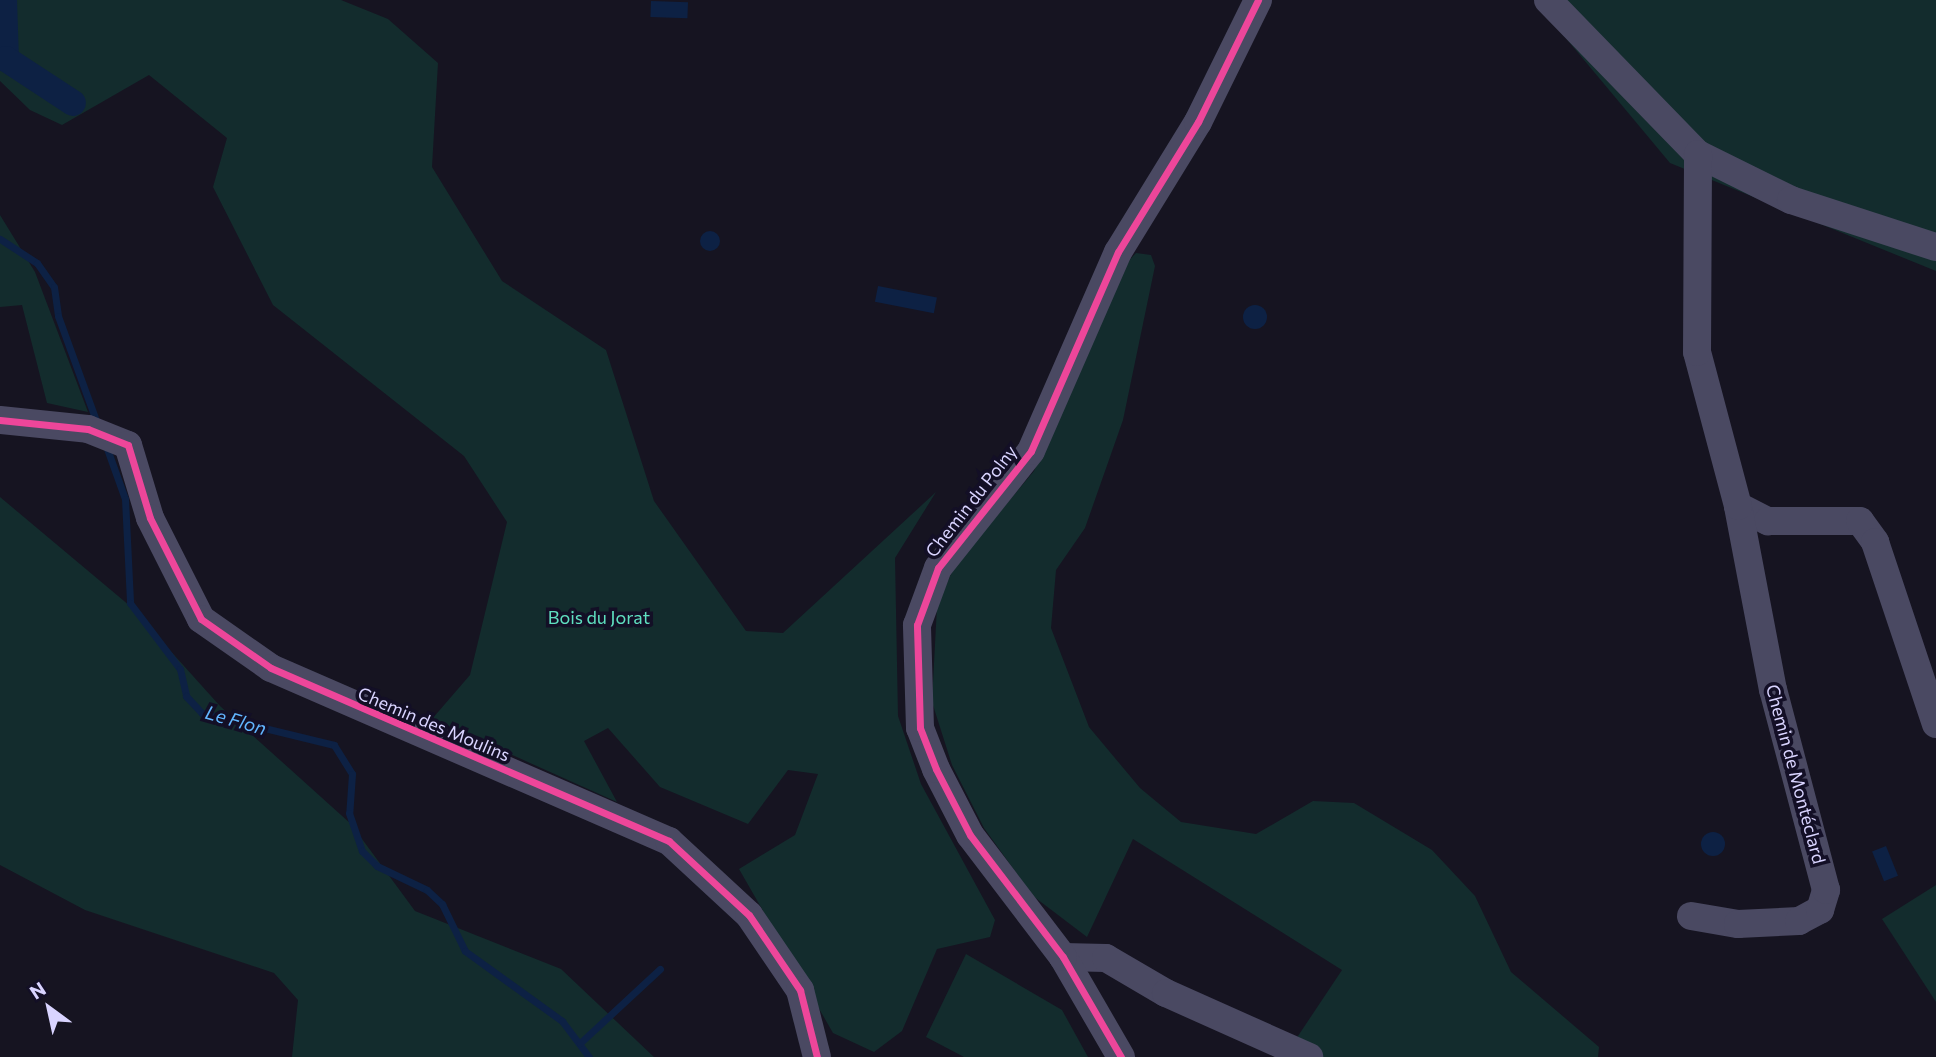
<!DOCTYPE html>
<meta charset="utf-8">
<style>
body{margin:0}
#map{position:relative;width:1936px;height:1057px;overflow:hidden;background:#161421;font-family:Commissioner,sans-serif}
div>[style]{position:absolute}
.green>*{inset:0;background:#132c2d}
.water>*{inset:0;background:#0d2144;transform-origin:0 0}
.round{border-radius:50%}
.stream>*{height:7px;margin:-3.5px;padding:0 3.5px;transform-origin:3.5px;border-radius:3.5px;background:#0d2144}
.canal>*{height:26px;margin:-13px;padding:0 13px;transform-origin:13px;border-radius:13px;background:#0d2144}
.minor>*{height:28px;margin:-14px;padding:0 14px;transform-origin:14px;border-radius:14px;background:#4a4962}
.cycleway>*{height:7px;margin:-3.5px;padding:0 3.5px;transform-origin:3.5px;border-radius:3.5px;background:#ed469a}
span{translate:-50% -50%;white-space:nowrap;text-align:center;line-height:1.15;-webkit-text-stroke:7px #130f26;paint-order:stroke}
.street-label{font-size:18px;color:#d9d4ff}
.park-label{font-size:18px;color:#5fe0c0}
.water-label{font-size:19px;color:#62b6ff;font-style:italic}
.north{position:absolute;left:14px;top:973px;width:70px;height:70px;-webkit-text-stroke:5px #130f26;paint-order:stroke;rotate:327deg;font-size:19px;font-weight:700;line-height:28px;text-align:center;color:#d9d4ff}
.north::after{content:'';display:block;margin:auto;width:24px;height:32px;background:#d9d4ff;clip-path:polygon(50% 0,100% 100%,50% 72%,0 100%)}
</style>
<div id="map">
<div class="green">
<i style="clip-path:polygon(0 0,341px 0,388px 19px,438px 63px,432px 167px,502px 281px,606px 350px,654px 501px,746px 631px,783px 633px,936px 492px,895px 558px,898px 716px,921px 784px,995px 920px,990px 937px,937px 949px,902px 1031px,874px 1052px,833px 1033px,739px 869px,795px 835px,818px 774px,788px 770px,748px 824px,660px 787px,608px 728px,584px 741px,617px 802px,432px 719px,470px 675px,507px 522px,464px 456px,273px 305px,213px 187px,227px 138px,149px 75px,62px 125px,30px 110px,0 81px)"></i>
<i style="clip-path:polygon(1534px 0,1936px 0,1936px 271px,1670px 163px)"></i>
<i style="clip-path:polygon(0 215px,35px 272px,88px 412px,47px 403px,22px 305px,0 307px)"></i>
<i style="clip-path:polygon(1136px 253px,1151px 255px,1155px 266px,1123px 420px,1085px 528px,1056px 570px,1051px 628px,1089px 727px,1140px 788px,1181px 822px,1256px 834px,1313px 801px,1354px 803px,1432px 850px,1475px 896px,1511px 972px,1599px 1047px,1598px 1057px,1284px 1057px,1342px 970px,1133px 839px,1087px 937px,1033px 896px,984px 828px,952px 765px,932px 702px,937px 606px,954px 567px,1034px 471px,1121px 269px)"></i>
<i style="clip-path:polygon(0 497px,130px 606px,220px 706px,351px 824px,415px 911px,561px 969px,654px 1057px,292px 1057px,298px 1000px,274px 973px,85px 910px,0 865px)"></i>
<i style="clip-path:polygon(1936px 885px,1936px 1002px,1882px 919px)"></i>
<i style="clip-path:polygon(966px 954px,1062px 1010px,1088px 1057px,964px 1057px,926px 1037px)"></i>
</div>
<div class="water">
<i style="left:651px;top:1px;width:37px;height:16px;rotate:2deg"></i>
<i class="round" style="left:700px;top:231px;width:20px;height:20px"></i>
<i style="left:878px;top:286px;width:60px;height:16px;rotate:11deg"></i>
<i class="round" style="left:1243px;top:305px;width:24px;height:24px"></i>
<i class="round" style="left:1701px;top:832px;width:24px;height:24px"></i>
<i style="left:1886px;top:846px;width:32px;height:15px;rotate:68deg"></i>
</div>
<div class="stream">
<i style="left:0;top:239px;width:44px;rotate:33deg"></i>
<i style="left:37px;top:263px;width:29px;rotate:55deg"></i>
<i style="left:54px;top:287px;width:29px;rotate:82deg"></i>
<i style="left:58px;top:316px;width:117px;rotate:70deg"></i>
<i style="left:105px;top:443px;width:59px;rotate:70.3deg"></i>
<i style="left:125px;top:499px;width:104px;rotate:87.2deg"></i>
<i style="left:130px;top:603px;width:83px;rotate:52.9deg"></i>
<i style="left:180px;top:669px;width:28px;rotate:77deg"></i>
<i style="left:186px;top:696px;width:23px;rotate:47deg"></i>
<i style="left:202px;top:713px;width:136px;rotate:13.6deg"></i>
<i style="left:334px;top:745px;width:34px;rotate:58deg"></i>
<i style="left:352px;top:774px;width:39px;rotate:94deg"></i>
<i style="left:349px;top:813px;width:40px;rotate:71.1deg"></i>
<i style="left:362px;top:851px;width:21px;rotate:45deg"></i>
<i style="left:377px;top:866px;width:55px;rotate:25.6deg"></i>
<i style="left:427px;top:890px;width:21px;rotate:43deg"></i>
<i style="left:442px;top:904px;width:52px;rotate:63.9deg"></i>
<i style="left:465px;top:951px;width:120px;rotate:35.8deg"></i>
<i style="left:562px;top:1021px;width:45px;rotate:53.1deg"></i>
<i style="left:580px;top:1043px;width:109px;rotate:-42.8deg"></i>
</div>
<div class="canal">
<i style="left:4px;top:0;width:59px;rotate:88.1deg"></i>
<i style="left:6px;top:59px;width:80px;rotate:33.3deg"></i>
</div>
<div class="minor">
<i style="left:1548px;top:0;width:215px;rotate:45.8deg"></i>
<i style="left:1698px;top:154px;width:104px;rotate:26.3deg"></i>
<i style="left:1791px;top:200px;width:152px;rotate:18deg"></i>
<i style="left:0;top:420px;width:88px;rotate:5.8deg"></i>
<i style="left:88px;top:429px;width:43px;rotate:21.8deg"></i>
<i style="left:128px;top:445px;width:76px;rotate:73.2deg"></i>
<i style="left:150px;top:518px;width:113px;rotate:63.2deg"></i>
<i style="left:201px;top:619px;width:85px;rotate:35deg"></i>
<i style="left:271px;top:668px;width:434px;rotate:23.5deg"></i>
<i style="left:669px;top:841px;width:109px;rotate:42.8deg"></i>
<i style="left:749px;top:915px;width:91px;rotate:55.8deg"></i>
<i style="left:800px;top:990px;width:69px;rotate:75.8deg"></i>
<i style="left:1738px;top:506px;width:34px;rotate:27deg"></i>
<i style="left:1768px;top:521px;width:92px"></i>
<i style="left:1860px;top:521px;width:26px;rotate:54deg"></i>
<i style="left:1875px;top:542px;width:192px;rotate:71.5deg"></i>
<i style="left:1691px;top:916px;width:48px;rotate:9.7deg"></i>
<i style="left:1738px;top:924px;width:61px;rotate:-2.8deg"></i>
<i style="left:1799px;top:921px;width:24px;rotate:-28deg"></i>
<i style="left:1820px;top:910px;width:21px;rotate:-73deg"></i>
<i style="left:1826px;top:890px;width:207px;rotate:-104.8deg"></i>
<i style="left:1773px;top:690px;width:187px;rotate:-100.8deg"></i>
<i style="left:1738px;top:506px;width:159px;rotate:-104.9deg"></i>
<i style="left:1697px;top:352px;width:198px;rotate:-89.7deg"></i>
<i style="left:1063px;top:957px;width:43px;rotate:1.3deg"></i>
<i style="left:1106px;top:958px;width:69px;rotate:30.3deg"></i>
<i style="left:1166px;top:993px;width:157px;rotate:24.1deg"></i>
<i style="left:1121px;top:1057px;width:116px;rotate:-120.1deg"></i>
<i style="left:1063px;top:957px;width:153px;rotate:-127.3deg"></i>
<i style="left:970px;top:835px;width:74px;rotate:-117.3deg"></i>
<i style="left:936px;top:769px;width:44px;rotate:-111.3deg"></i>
<i style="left:920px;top:728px;width:103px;rotate:-91.7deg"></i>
<i style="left:917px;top:625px;width:61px;rotate:-69.8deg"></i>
<i style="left:938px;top:568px;width:149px;rotate:-51.5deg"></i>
<i style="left:1031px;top:451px;width:217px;rotate:-66.4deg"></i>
<i style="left:1118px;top:252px;width:153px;rotate:-58.4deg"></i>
<i style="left:1198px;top:122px;width:136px;rotate:-63.8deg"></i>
</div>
<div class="cycleway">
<i style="left:0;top:420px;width:88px;rotate:5.8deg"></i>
<i style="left:88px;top:429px;width:43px;rotate:21.8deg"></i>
<i style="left:128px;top:445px;width:76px;rotate:73.2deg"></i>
<i style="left:150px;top:518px;width:113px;rotate:63.2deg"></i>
<i style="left:201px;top:619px;width:85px;rotate:35deg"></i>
<i style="left:271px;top:668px;width:434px;rotate:23.5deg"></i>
<i style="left:669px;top:841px;width:109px;rotate:42.8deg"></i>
<i style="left:749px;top:915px;width:91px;rotate:55.8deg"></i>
<i style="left:800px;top:990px;width:69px;rotate:75.8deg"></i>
<i style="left:1121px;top:1057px;width:116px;rotate:-120.1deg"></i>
<i style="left:1063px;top:957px;width:153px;rotate:-127.3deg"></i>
<i style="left:970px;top:835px;width:74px;rotate:-117.3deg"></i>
<i style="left:936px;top:769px;width:44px;rotate:-111.3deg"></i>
<i style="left:920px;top:728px;width:103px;rotate:-91.7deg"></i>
<i style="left:917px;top:625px;width:61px;rotate:-69.8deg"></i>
<i style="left:938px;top:568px;width:149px;rotate:-51.5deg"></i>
<i style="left:1031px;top:451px;width:217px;rotate:-66.4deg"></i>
<i style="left:1118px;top:252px;width:153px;rotate:-58.4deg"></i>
<i style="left:1198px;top:122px;width:136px;rotate:-63.8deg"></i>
</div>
<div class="street-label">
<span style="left:971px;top:501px;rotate:-52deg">Chemin du Polny</span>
<span style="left:434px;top:724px;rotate:23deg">Chemin des Moulins</span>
<span style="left:1796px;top:774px;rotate:75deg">Chemin de Montéclard</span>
</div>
<div class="park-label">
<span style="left:599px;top:617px">Bois du Jorat</span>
</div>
<div class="water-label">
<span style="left:236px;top:720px;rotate:16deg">Le Flon</span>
</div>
<div class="north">N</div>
</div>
